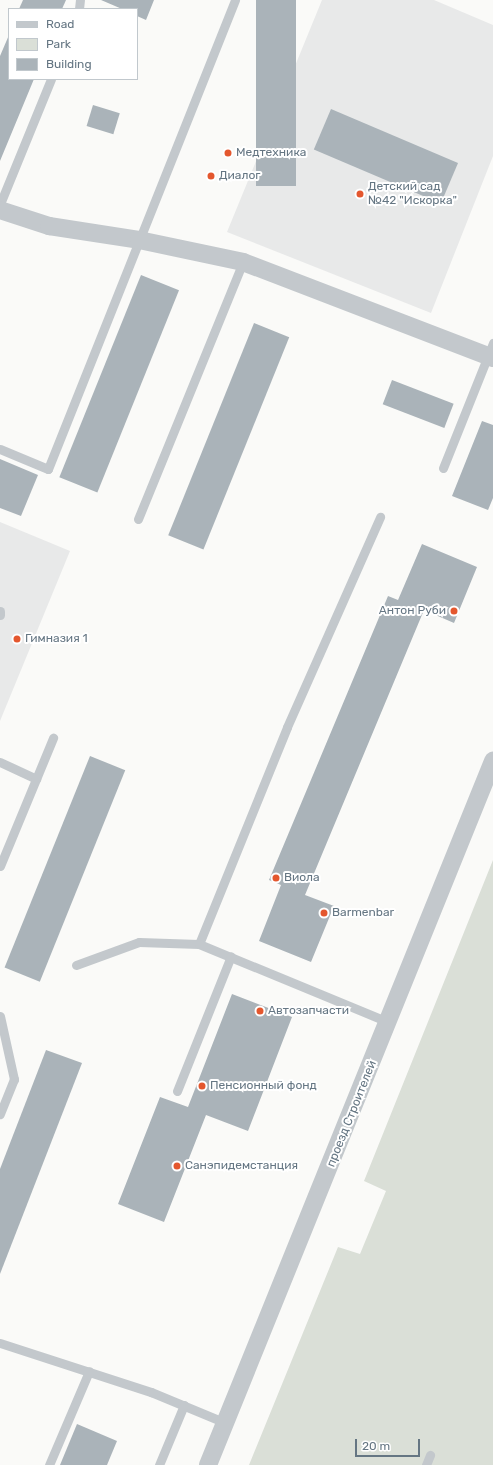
<!DOCTYPE html>
<meta charset="utf-8">
<style>
body{margin:0}
#map{position:relative;width:493px;height:1465px;overflow:hidden;background:#fafaf8;font-family:Rubik,sans-serif}
div>[style]{position:absolute}
.built>*{inset:0;background:#e8e9e9}
.green>*{inset:0;background:#dadfd7}
.building>*{inset:0;background:#aab3b9;transform-origin:0 0}
.service>*{height:9px;margin:-4.5px;padding:0 4.5px;transform-origin:4.5px;border-radius:4.5px;background:#c3c8cc}
.minor>*{height:18px;margin:-9px;padding:0 9px;transform-origin:9px;border-radius:9px;background:#c3c8cc}
.dots>*{width:11px;height:11px;translate:-50% -50%;box-sizing:border-box;border:2px solid #fff;border-radius:50%}
span{translate:-50% -50%;white-space:nowrap;text-align:center;line-height:1.15;-webkit-text-stroke:4px #fff;paint-order:stroke}
.poi-label{font-size:12px;color:#657683}
.left{translate:0 -50%;text-align:left}
.right{translate:-100% -50%;text-align:right}
.street-label{font-size:12px;color:#657683}
.legend{position:absolute;left:8px;top:8px;width:130px;height:72px;box-sizing:border-box;background:#fff;border:1px solid #c1c8cd;margin:0;padding:5px 7px;list-style:none;font-size:12px;color:#657683}
.legend li{display:flex;align-items:center;gap:8px;height:20px}
.legend b{width:20px;border:1px solid #c1c8cd}
.scale{position:absolute;left:355px;top:1439px;width:65px;height:18px;box-sizing:border-box;border:2px solid #657683;border-top:0;padding-left:5px;font-size:12px;line-height:14px;white-space:nowrap;color:#657683;-webkit-text-stroke:3px #fff;paint-order:stroke}
</style>
<div id="map">
<div class="built">
<i style="clip-path:polygon(322px 0,434px 0,493px 25px,493px 156px,431px 313px,227px 232px)"></i>
<i style="clip-path:polygon(0 522px,70px 551px,0 721px)"></i>
</div>
<div class="green">
<i style="clip-path:polygon(493px 860px,493px 1465px,249px 1465px,338px 1247px,360px 1254px,386px 1191px,364px 1181px)"></i>
</div>
<div class="building">
<i style="clip-path:polygon(23px 0,66px 0,62px 9px,19px 9px)"></i>
<i style="clip-path:polygon(101px 0,154px 0,146px 20px,137px 16px,137px 9px,122px 9px)"></i>
<i style="left:256px;top:0;width:40px;height:186px"></i>
<i style="clip-path:polygon(9px 35px,9px 79px,34px 79px,0 161px,0 56px)"></i>
<i style="left:93px;top:105px;width:28px;height:22px;rotate:17deg"></i>
<i style="left:331px;top:109px;width:138px;height:44px;rotate:23deg"></i>
<i style="left:141px;top:275px;width:41px;height:218px;rotate:22deg"></i>
<i style="left:254px;top:323px;width:38px;height:229px;rotate:22deg"></i>
<i style="left:392px;top:380px;width:66px;height:26px;rotate:21deg"></i>
<i style="clip-path:polygon(482px 421px,493px 425px,493px 498px,488px 510px,452px 496px)"></i>
<i style="clip-path:polygon(0 459px,38px 475px,21px 516px,0 508px)"></i>
<i style="clip-path:polygon(422px 544px,477px 567px,454px 623px,424px 610px,305px 895px,334px 906px,311px 962px,259px 941px,281px 885px,269px 880px,388px 596px,398px 600px)"></i>
<i style="left:90px;top:756px;width:38px;height:228px;rotate:22deg"></i>
<i style="clip-path:polygon(232px 994px,292px 1017px,248px 1131px,206px 1115px,164px 1222px,118px 1204px,160px 1097px,188px 1107px)"></i>
<i style="clip-path:polygon(46px 1050px,82px 1063px,0 1274px,0 1169px)"></i>
<i style="clip-path:polygon(77px 1424px,117px 1441px,107px 1465px,60px 1465px)"></i>
</div>
<div class="service">
<i style="left:79px;top:9px;width:9px;rotate:-84deg"></i>
<i style="left:0;top:204px;width:135px;rotate:-67.8deg"></i>
<i style="left:0;top:449px;width:52px;rotate:22.6deg"></i>
<i style="left:48px;top:469px;width:505px;rotate:-68.26deg"></i>
<i style="left:443px;top:468px;width:135px;rotate:-68.2deg"></i>
<i style="left:138px;top:519px;width:278px;rotate:-67.8deg"></i>
<i style="left:0;top:611px;width:4px;rotate:90deg"></i>
<i style="left:0;top:762px;width:40px;rotate:25deg"></i>
<i style="left:0;top:866px;width:139px;rotate:-67.5deg"></i>
<i style="left:199px;top:944px;width:234px;rotate:-67.9deg"></i>
<i style="left:287px;top:727px;width:230px;rotate:-66.1deg"></i>
<i style="left:76px;top:965px;width:67px;rotate:-20.1deg"></i>
<i style="left:139px;top:942px;width:60px;rotate:1.9deg"></i>
<i style="left:199px;top:944px;width:204px;rotate:22.4deg"></i>
<i style="left:0;top:1016px;width:65px;rotate:77.5deg"></i>
<i style="left:14px;top:1079px;width:38px;rotate:112deg"></i>
<i style="left:177px;top:1091px;width:145px;rotate:-68.2deg"></i>
<i style="left:0;top:1343px;width:159px;rotate:18deg"></i>
<i style="left:151px;top:1392px;width:81px;rotate:22.5deg"></i>
<i style="left:49px;top:1465px;width:102px;rotate:-66.9deg"></i>
<i style="left:159px;top:1465px;width:65px;rotate:-67.4deg"></i>
<i style="left:426px;top:1465px;width:11px;rotate:-68deg"></i>
</div>
<div class="minor">
<i style="left:0;top:210px;width:52px;rotate:18.1deg"></i>
<i style="left:49px;top:226px;width:91px;rotate:8.8deg"></i>
<i style="left:139px;top:240px;width:106px;rotate:11.9deg"></i>
<i style="left:243px;top:262px;width:268px;rotate:21deg"></i>
<i style="left:208px;top:1465px;width:760px;rotate:-67.96deg"></i>
</div>
<div class="dots">
<i style="left:228px;top:153px;background:#e4572e"></i>
<i style="left:211px;top:176px;background:#e4572e"></i>
<i style="left:360px;top:194px;background:#e4572e"></i>
<i style="left:454px;top:611px;background:#e4572e"></i>
<i style="left:17px;top:639px;background:#e4572e"></i>
<i style="left:276px;top:878px;background:#e4572e"></i>
<i style="left:324px;top:913px;background:#e4572e"></i>
<i style="left:260px;top:1011px;background:#e4572e"></i>
<i style="left:202px;top:1086px;background:#e4572e"></i>
<i style="left:177px;top:1166px;background:#e4572e"></i>
</div>
<div class="poi-label">
<span class="left" style="left:236px;top:153px">Медтехника</span>
<span class="left" style="left:219px;top:176px">Диалог</span>
<span class="left" style="left:368px;top:194px">Детский сад<br>№42 "Искорка"</span>
<span class="right" style="left:446px;top:611px">Антон Руби</span>
<span class="left" style="left:25px;top:639px">Гимназия 1</span>
<span class="left" style="left:284px;top:878px">Виола</span>
<span class="left" style="left:332px;top:913px">Barmenbar</span>
<span class="left" style="left:268px;top:1011px">Автозапчасти</span>
<span class="left" style="left:210px;top:1086px">Пенсионный фонд</span>
<span class="left" style="left:185px;top:1166px">Санэпидемстанция</span>
</div>
<div class="street-label">
<span style="left:352px;top:1114px;rotate:-68deg">проезд Строителей</span>
</div>
<ul class="legend">
<li><b style="height:5px;background:#c3c8cc"></b>Road</li>
<li><b style="height:11px;background:#dadfd7"></b>Park</li>
<li><b style="height:11px;background:#aab3b9"></b>Building</li>
</ul>
<div class="scale">20 m</div>
</div>
